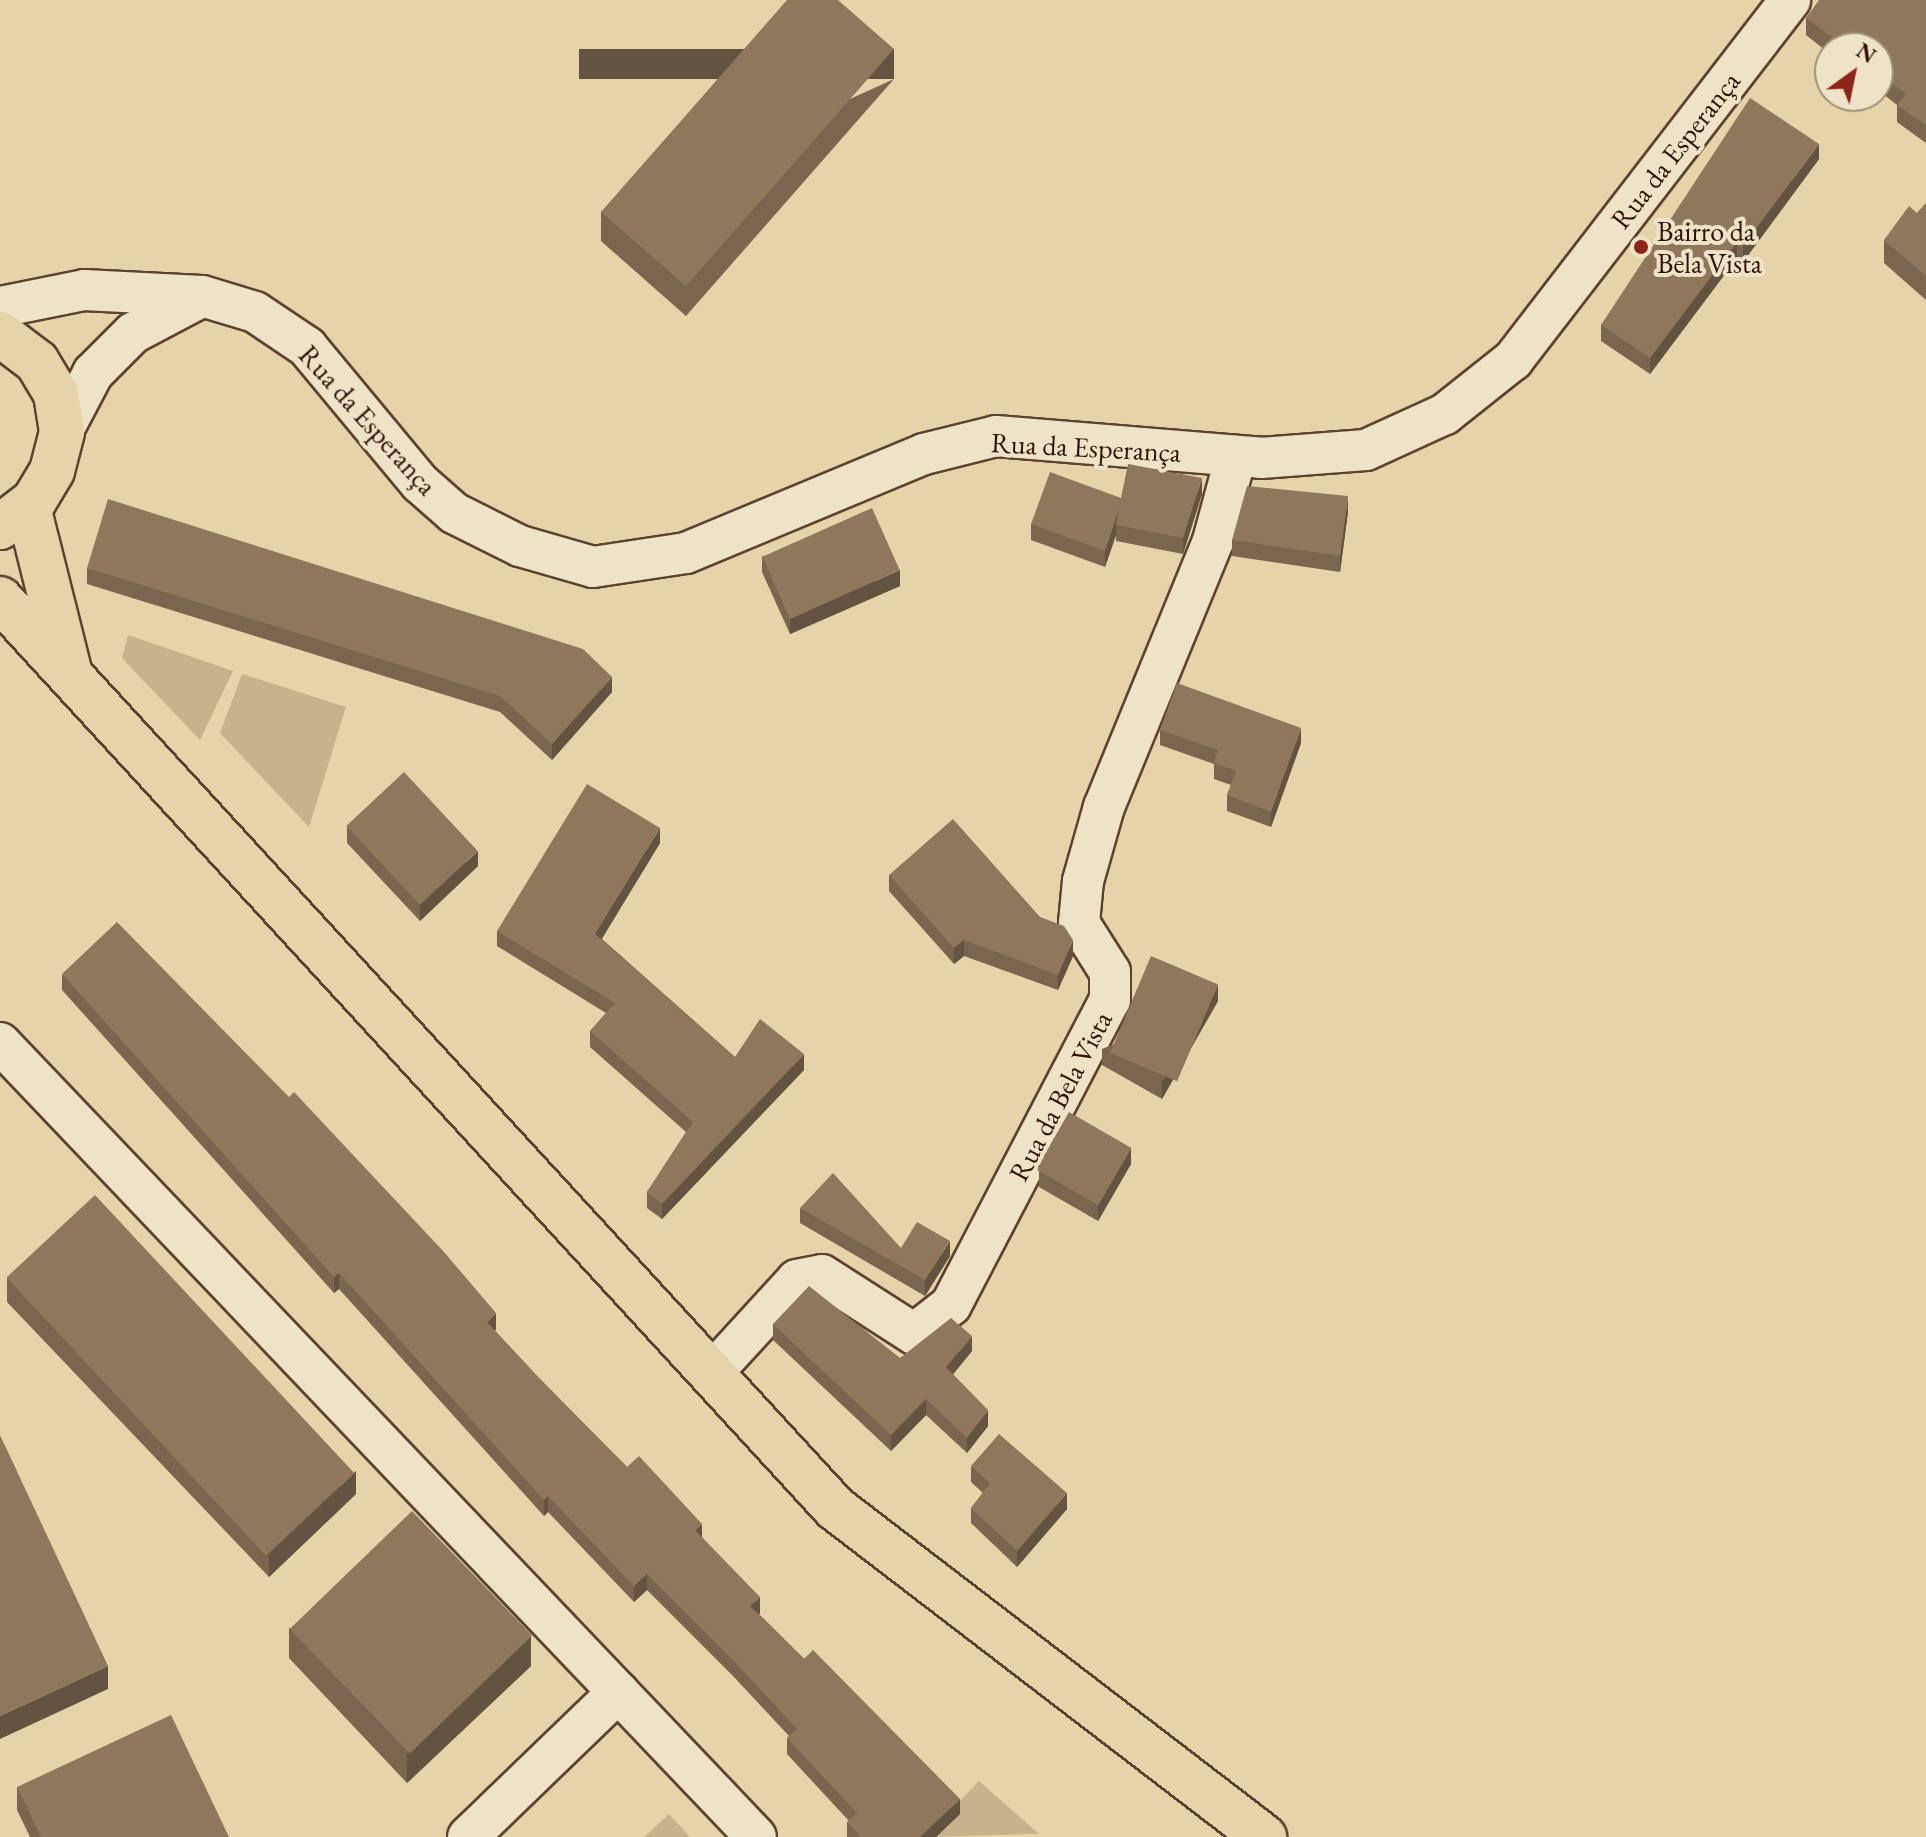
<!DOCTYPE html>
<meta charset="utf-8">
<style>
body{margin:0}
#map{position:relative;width:1926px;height:1837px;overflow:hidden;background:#e5d4a9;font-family:"EB Garamond",serif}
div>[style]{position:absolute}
.green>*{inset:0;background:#c6b38d}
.roads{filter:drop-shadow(2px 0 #5d422f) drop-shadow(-2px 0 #5d422f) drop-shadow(0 2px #5d422f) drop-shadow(0 -2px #5d422f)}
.street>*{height:40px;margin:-20px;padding:0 20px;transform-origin:20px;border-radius:20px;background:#eee3c7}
.primary>*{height:44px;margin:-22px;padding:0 22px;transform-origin:22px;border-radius:22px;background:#e5d4a9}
.wall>*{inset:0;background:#7a664e}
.shaded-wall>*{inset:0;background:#635340;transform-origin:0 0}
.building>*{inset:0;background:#8e775b;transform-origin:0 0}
.dots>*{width:22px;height:22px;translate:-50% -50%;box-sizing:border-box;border:4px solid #eee3c7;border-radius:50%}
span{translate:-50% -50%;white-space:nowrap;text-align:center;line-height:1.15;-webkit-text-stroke:8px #eee3c7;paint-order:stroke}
.street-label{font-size:28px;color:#301206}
.poi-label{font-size:28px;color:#301206}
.left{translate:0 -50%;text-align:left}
.north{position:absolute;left:1814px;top:32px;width:80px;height:80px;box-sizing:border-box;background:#eee3c7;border:2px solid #a28f7a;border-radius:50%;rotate:33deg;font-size:22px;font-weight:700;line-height:32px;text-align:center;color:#301206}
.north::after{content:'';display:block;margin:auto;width:28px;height:36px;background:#8f2418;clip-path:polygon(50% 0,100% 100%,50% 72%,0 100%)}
</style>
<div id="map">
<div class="green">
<i style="clip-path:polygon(128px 635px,233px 671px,200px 740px,122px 658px)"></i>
<i style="clip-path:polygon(242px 674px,346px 707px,309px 827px,220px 733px)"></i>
<i style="clip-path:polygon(979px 1781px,1039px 1834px,925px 1837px)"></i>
<i style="clip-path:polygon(669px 1814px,690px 1837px,644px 1837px)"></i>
</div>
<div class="roads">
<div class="street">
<i style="left:0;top:307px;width:86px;rotate:-11.4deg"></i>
<i style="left:84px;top:290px;width:118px;rotate:2.9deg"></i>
<i style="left:202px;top:296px;width:55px;rotate:16.8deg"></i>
<i style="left:255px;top:312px;width:63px;rotate:33.9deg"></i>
<i style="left:307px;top:347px;width:177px;rotate:50.3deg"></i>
<i style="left:420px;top:483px;width:45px;rotate:41.4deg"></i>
<i style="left:454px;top:513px;width:74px;rotate:26.6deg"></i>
<i style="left:520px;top:546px;width:76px;rotate:16deg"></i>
<i style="left:593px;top:567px;width:94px;rotate:-8.6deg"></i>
<i style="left:686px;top:553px;width:258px;rotate:-22.6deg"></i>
<i style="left:924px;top:454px;width:74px;rotate:-14deg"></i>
<i style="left:996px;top:436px;width:266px;rotate:4.7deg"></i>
<i style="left:1261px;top:458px;width:105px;rotate:-4.4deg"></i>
<i style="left:1366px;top:450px;width:87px;rotate:-24.5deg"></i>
<i style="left:1445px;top:414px;width:87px;rotate:-38.5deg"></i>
<i style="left:1513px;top:360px;width:454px;rotate:-52.4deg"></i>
<i style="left:62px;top:432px;width:67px;rotate:-62.3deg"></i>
<i style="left:93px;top:373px;width:57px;rotate:-45deg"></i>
<i style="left:133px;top:333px;width:77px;rotate:-27.9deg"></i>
<i style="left:0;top:1043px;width:1096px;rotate:46.4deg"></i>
<i style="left:711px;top:1374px;width:127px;rotate:-47.5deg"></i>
<i style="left:797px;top:1280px;width:25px;rotate:-11deg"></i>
<i style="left:822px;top:1275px;width:109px;rotate:32.7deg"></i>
<i style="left:914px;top:1334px;width:47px;rotate:-38.1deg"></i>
<i style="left:951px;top:1305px;width:344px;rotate:-62.5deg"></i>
<i style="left:1110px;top:1000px;width:28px;rotate:-90deg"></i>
<i style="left:1110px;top:972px;width:58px;rotate:-122.3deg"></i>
<i style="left:1079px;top:923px;width:42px;rotate:-84.6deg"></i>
<i style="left:1083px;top:881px;width:77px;rotate:-74.2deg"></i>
<i style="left:1104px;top:807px;width:287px;rotate:-67.7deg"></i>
<i style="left:1213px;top:541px;width:88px;rotate:-74.9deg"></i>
<i style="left:468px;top:1837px;width:209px;rotate:-44deg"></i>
</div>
<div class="primary">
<i style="left:0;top:334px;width:46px;rotate:37.1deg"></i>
<i style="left:37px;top:362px;width:37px;rotate:59deg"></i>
<i style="left:56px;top:394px;width:38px;rotate:81deg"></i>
<i style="left:62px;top:432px;width:40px;rotate:104.4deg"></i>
<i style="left:52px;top:471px;width:35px;rotate:121deg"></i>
<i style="left:34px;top:501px;width:43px;rotate:142.6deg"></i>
<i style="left:28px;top:507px;width:168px;rotate:75.9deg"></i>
<i style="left:0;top:599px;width:1234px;rotate:47.43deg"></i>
<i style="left:835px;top:1508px;width:541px;rotate:37.48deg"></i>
</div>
</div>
<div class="wall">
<i style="clip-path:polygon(1926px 0,1926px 143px,1897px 122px,1897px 105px,1878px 90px,1878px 48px,1830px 48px,1830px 54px,1806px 35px,1806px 18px)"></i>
<i style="clip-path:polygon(894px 79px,686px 316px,601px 241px,601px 212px)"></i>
<i style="clip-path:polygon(1819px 159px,1743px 262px,1737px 258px,1650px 374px,1601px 341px,1601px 325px)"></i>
<i style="clip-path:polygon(1926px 203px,1926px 300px,1884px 263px,1884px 240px,1917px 213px)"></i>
<i style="clip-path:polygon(1202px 494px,1183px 554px,1116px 541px,1116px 535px,1105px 567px,1031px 540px,1031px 524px,1121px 498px)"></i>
<i style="clip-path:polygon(1348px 512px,1340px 572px,1232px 556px,1232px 540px)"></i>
<i style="clip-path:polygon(762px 556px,900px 586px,790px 634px,762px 572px)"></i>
<i style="clip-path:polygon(87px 568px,612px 692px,552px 760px,500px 712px,87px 584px)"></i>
<i style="clip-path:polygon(1160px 730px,1301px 743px,1271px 827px,1227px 811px,1227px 795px,1231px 785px,1214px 779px,1214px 764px,1160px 745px)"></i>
<i style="clip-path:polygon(347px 827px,478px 866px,420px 921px,347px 843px)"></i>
<i style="clip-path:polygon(660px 843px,602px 939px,735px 1057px,804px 1070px,662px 1219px,647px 1208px,647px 1192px,686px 1132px,590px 1047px,590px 1031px,606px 1013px,497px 946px,497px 931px)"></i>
<i style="clip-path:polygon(889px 875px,1040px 917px,1073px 956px,1058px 990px,964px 956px,954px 964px,889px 891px)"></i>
<i style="clip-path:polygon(62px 974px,496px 1329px,495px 1331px,539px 1378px,627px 1467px,702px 1537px,760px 1613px,759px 1614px,960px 1814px,936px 1837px,847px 1837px,847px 1822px,849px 1821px,787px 1754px,787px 1738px,789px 1736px,733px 1676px,647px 1590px,634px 1602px,548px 1512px,544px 1516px,339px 1289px,334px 1293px,62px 990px)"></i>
<i style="clip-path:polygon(1218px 1001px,1162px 1099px,1102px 1065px,1102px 1049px)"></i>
<i style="clip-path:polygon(1131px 1164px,1098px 1221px,1039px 1187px,1039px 1171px)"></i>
<i style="clip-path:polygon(800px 1208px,901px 1248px,950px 1256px,925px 1296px,800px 1223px)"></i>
<i style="clip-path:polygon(7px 1278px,356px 1494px,269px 1577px,7px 1302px)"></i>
<i style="clip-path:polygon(773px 1324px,900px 1358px,972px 1351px,953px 1374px,988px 1426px,967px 1453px,926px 1415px,891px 1451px,773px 1340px)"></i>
<i style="clip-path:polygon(971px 1466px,1067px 1509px,1017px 1567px,971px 1523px,971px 1508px,983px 1493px,971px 1482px)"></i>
<i style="clip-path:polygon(289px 1628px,531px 1666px,407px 1783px,289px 1658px)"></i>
<i style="clip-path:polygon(17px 1787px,229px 1837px,30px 1837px,17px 1810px)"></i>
</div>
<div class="shaded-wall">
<i style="left:894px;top:49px;width:30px;height:315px;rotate:90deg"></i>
<i style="clip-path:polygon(1819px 144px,1819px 159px,1743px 262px,1743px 246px)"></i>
<i style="clip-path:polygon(1737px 242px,1737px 258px,1650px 374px,1650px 358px)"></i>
<i style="clip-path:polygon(1202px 478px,1202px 494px,1183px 554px,1183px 538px)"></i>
<i style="clip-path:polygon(1348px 496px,1348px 512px,1340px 572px,1340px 556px)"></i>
<i style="clip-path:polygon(1119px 509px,1116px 525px,1116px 535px,1105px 567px,1105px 551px)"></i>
<i style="clip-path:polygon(900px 570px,900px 586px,790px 634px,790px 619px)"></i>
<i style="clip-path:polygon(612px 677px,612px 692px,552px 760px,552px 744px)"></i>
<i style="clip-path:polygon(1301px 728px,1301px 743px,1271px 827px,1271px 812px)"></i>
<i style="clip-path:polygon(660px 828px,660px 843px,595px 949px,595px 934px)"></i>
<i style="clip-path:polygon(478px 851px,478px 866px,420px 921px,420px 905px)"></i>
<i style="clip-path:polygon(964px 940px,964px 956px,954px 964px,954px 948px)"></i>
<i style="clip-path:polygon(1073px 940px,1073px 956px,1058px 990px,1058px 975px)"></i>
<i style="clip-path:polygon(1218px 985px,1218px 1001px,1162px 1099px,1162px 1083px)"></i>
<i style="clip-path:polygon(804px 1054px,804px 1070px,662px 1219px,662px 1204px)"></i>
<i style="clip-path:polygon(1131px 1148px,1131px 1164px,1098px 1221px,1098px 1205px)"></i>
<i style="clip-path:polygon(950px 1241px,950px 1256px,925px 1296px,925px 1280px)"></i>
<i style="clip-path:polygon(339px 1273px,339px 1289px,334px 1293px,334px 1277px)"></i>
<i style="clip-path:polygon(496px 1313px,496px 1329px,487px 1338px,487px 1322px)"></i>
<i style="clip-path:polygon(972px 1336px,972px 1351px,946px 1383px,946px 1367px)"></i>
<i style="clip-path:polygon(926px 1399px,926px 1415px,891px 1451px,891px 1435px)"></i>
<i style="clip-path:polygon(988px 1410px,988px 1426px,967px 1453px,967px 1438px)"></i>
<i style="clip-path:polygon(356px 1471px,356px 1494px,269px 1577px,269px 1554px)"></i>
<i style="clip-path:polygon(1067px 1493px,1067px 1509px,1017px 1567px,1017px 1551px)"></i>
<i style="clip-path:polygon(548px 1496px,548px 1512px,544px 1516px,544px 1500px)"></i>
<i style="clip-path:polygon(702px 1524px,702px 1539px,695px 1530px)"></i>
<i style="clip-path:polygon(647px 1574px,647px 1590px,634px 1602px,634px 1586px)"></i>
<i style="clip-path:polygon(760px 1597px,760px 1613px,750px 1622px,750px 1606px)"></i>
<i style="clip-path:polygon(531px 1636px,531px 1666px,407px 1783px,407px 1754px)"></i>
<i style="clip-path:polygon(108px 1666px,108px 1689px,0 1739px,0 1716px)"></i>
<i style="clip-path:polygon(960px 1799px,960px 1814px,936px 1837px,920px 1837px)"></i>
</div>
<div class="building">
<i style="clip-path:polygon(787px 0,838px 0,894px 49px,686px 286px,601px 212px)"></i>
<i style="clip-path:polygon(1819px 0,1926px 0,1926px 125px,1897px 105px,1906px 94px,1878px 73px,1878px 48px,1846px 48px,1806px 18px)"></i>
<i style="clip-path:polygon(1750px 98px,1819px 144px,1743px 246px,1737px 242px,1650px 358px,1601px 325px)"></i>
<i style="clip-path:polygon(1926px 203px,1926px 276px,1884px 240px,1909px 206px,1917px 213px)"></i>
<i style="clip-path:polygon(1128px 464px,1202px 478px,1183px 538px,1116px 525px,1119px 509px,1105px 551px,1031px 524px,1050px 472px,1121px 498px)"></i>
<i style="clip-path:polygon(1247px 486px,1348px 496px,1340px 556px,1232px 540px)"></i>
<i style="clip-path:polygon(108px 499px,583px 649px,612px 677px,552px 744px,500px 696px,87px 568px)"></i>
<i style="left:872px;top:508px;width:68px;height:120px;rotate:66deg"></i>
<i style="clip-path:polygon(1177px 683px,1301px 728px,1271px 812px,1227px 795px,1236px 771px,1214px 763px,1218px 750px,1160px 730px)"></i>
<i style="left:404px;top:772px;width:108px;height:79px;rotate:47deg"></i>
<i style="clip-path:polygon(587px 784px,660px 828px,595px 934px,735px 1057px,760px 1019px,804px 1054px,662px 1204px,647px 1192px,693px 1122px,590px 1031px,615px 1003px,497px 931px)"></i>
<i style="clip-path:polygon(953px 819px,1040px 917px,1064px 926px,1073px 940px,1058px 975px,964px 940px,954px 948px,889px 875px)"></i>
<i style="clip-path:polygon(117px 922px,289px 1097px,294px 1092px,444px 1252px,496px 1313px,487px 1322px,539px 1378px,627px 1467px,639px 1456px,702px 1524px,695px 1530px,760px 1597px,750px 1606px,804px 1659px,813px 1650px,960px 1799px,920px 1837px,861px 1837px,847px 1822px,857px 1813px,787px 1738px,797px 1729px,733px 1660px,647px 1574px,634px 1586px,548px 1496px,544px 1500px,339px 1273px,334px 1277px,62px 974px)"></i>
<i style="left:1151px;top:956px;width:73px;height:105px;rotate:23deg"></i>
<i style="left:1069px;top:1112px;width:72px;height:66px;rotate:30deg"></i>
<i style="clip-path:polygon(833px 1173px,901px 1248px,917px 1222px,950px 1241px,925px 1280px,800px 1208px)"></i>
<i style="left:95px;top:1195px;width:380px;height:121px;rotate:47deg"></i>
<i style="clip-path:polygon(809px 1286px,900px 1358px,951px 1318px,972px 1336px,946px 1367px,988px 1410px,967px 1438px,926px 1399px,891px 1435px,773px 1324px)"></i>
<i style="clip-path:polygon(999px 1434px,1067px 1493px,1017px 1551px,971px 1508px,990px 1483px,971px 1466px)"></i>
<i style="clip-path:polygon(0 1435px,108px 1666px,0 1716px)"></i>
<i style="left:412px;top:1511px;width:173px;height:170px;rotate:46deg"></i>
<i style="clip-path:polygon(171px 1715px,229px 1837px,41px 1837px,17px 1787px)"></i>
</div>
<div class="dots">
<i style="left:1641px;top:247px;background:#8f2418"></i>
</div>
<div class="street-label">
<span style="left:1675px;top:150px;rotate:-52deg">Rua da Esperança</span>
<span style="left:368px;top:420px;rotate:48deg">Rua da Esperança</span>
<span style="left:1086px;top:447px;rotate:3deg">Rua da Esperança</span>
<span style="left:1060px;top:1096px;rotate:-62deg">Rua da Bela Vista</span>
</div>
<div class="poi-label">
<span class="left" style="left:1657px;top:247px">Bairro da<br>Bela Vista</span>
</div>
<div class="north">N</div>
</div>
